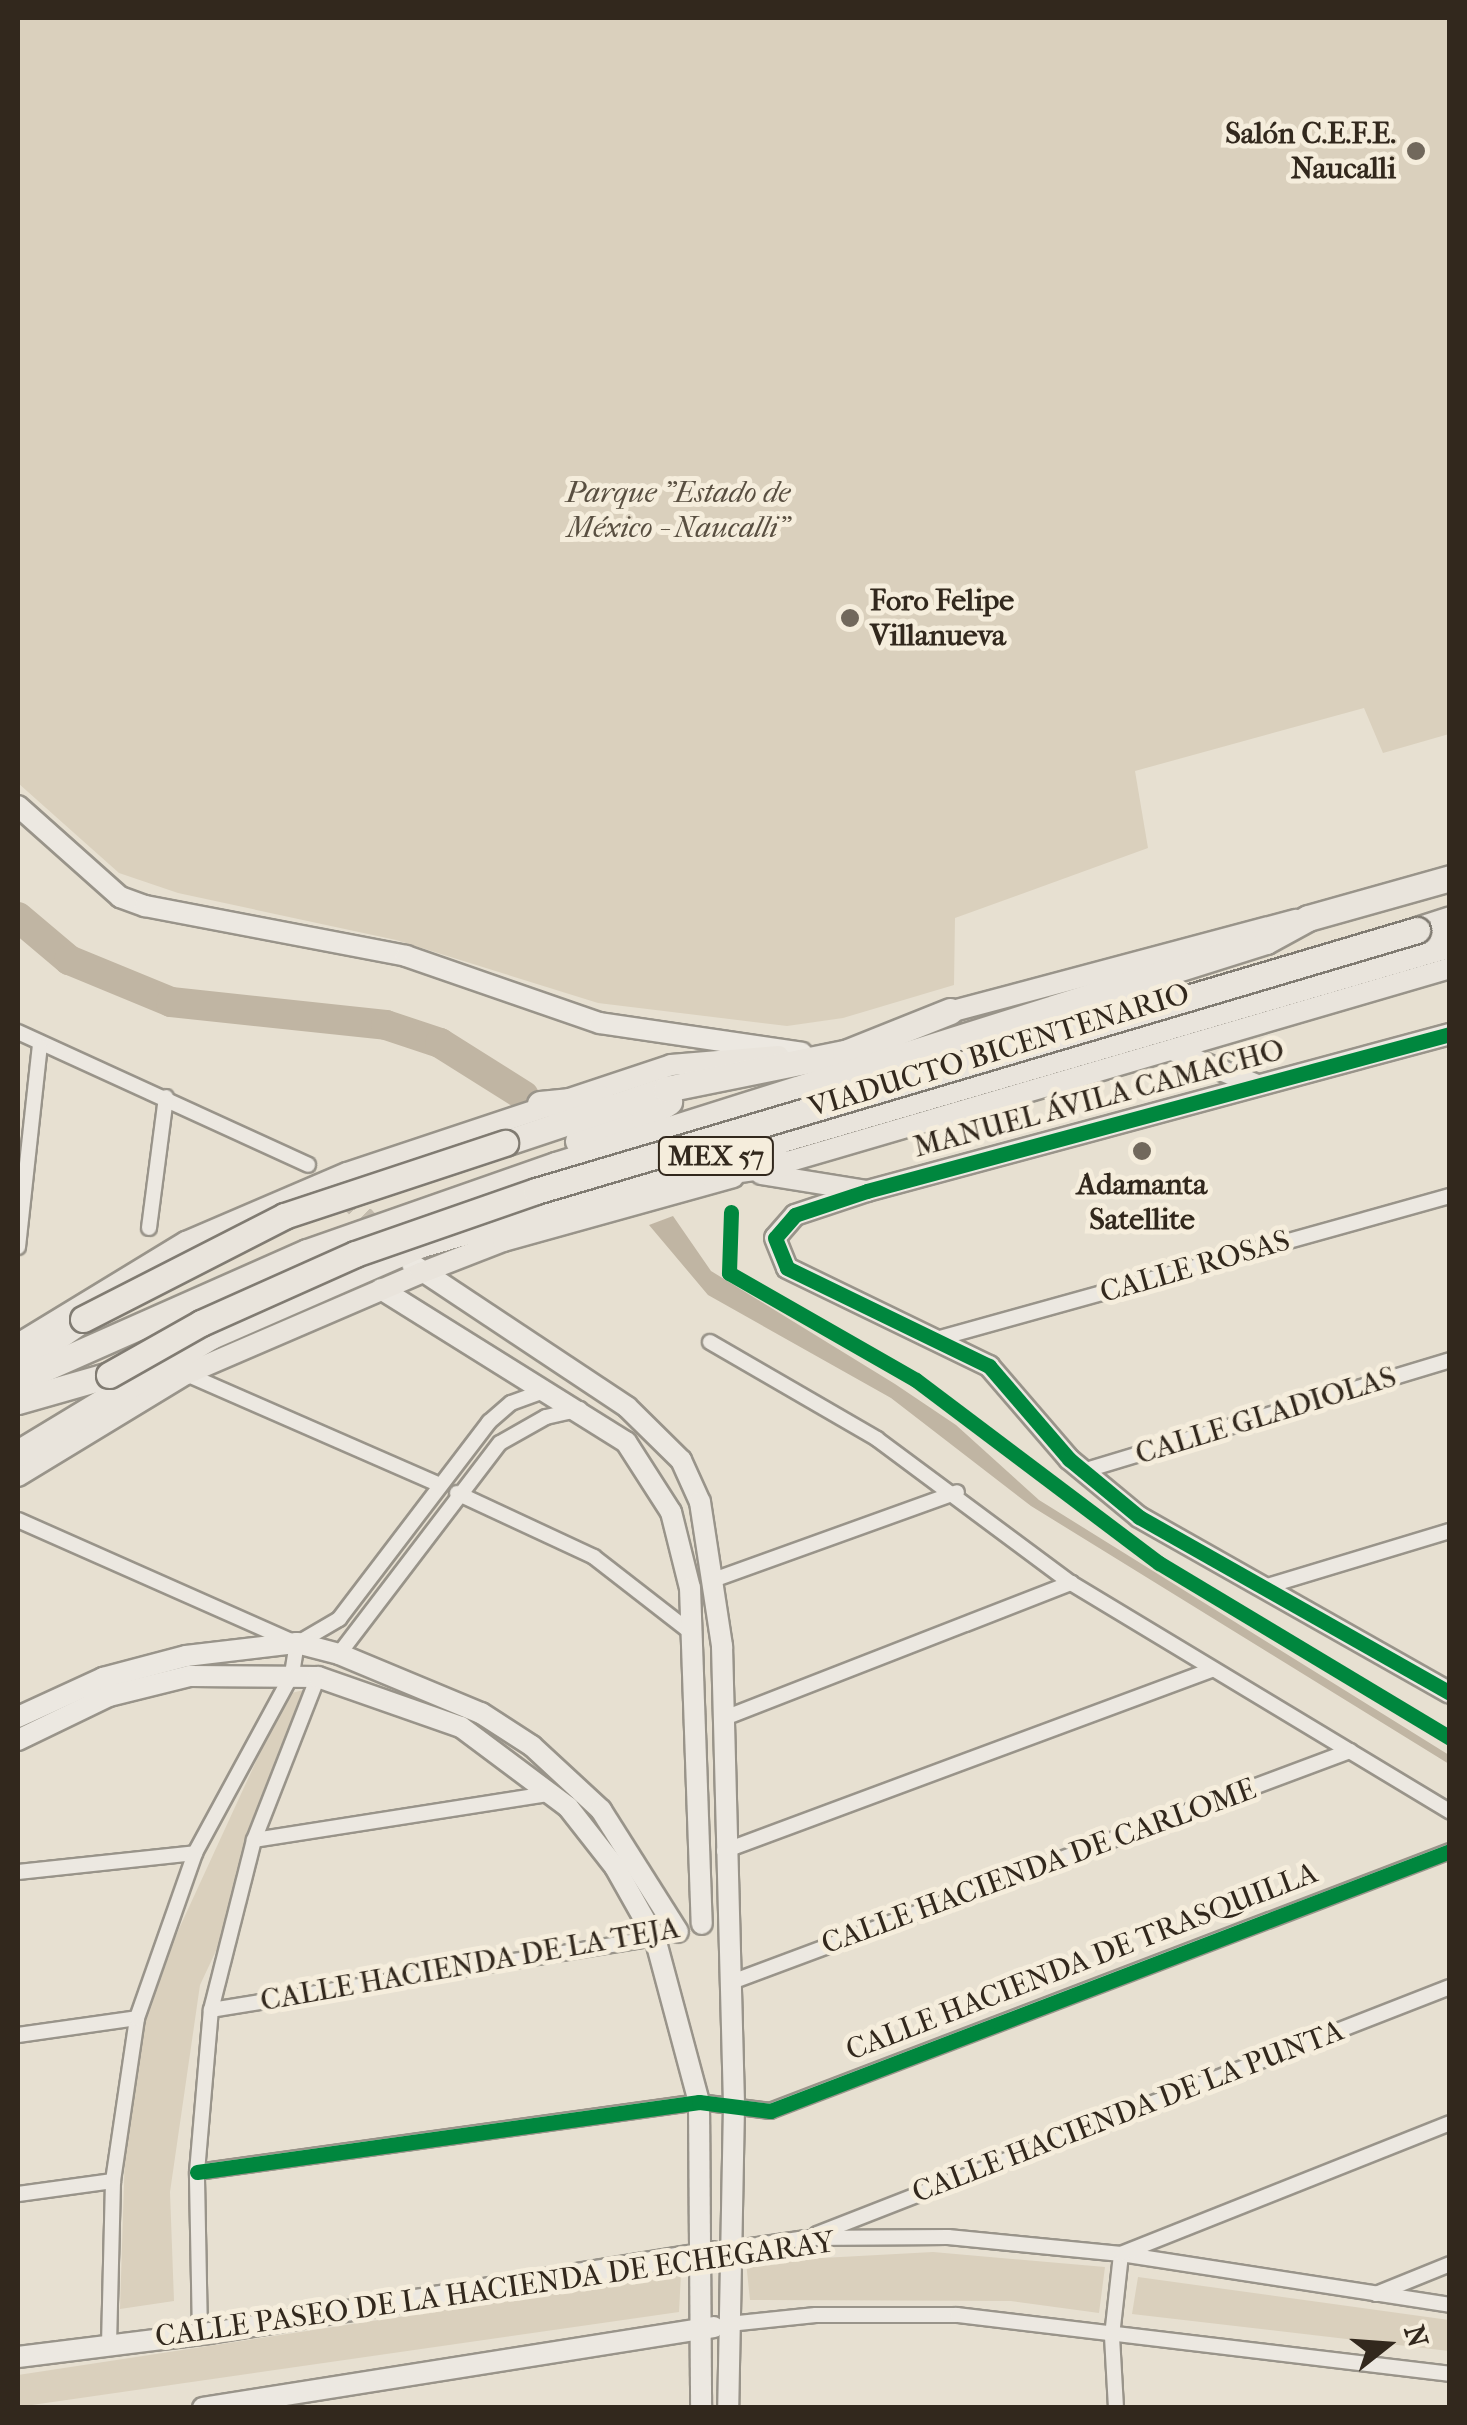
<!DOCTYPE html>
<meta charset="utf-8">
<style>
body{margin:0}
#map{position:relative;width:1467px;height:2425px;overflow:hidden;background:#e7e0d1;font-family:"IM FELL French Canon",serif}
div>[style]{position:absolute}
.green>*{inset:0;background:#dad0bd}
.water>*{inset:0;background:#c0b5a3}
.river>*{height:30px;margin:-15px;padding:0 15px;transform-origin:15px;border-radius:15px;background:#c0b5a3}
.secondary-tunnel>*{height:20px;margin-top:-10px;transform-origin:0;background:repeating-linear-gradient(90deg,#c3bbad 0 20px,transparent 0 30px)}
.roads{filter:drop-shadow(2px 0 #99948a) drop-shadow(-2px 0 #99948a) drop-shadow(0 2px #99948a) drop-shadow(0 -2px #99948a)}
.street>*{height:14px;margin:-7px;padding:0 7px;transform-origin:7px;border-radius:7px;background:#ece8e1}
.secondary>*{height:20px;margin:-10px;padding:0 10px;transform-origin:10px;border-radius:10px;background:#ece8e1}
.primary>*{height:20px;margin:-10px;padding:0 10px;transform-origin:10px;border-radius:10px;background:#e9e4dc}
.highway>*{height:25px;margin:-12.5px;padding:0 12.5px;transform-origin:12.5px;border-radius:12.5px;background:#e9e4dc}
.bridges{filter:drop-shadow(2px 0 #807b72) drop-shadow(-2px 0 #807b72) drop-shadow(0 2px #807b72) drop-shadow(0 -2px #807b72)}
.highway-bridge>*{height:25px;margin:-12.5px;padding:0 12.5px;transform-origin:12.5px;border-radius:12.5px;background:#e9e4dc}
.cycleway>*{height:15px;margin:-7.5px;padding:0 7.5px;transform-origin:7.5px;border-radius:7.5px;background:#00873e}
.dots>*{width:28px;height:28px;translate:-50% -50%;box-sizing:border-box;border:5px solid #f5eddc;border-radius:50%}
span{translate:-50% -50%;white-space:nowrap;text-align:center;line-height:1.15;-webkit-text-stroke:10px #f5eddc;paint-order:stroke}
.shield-label span{padding:2px 8px;background:#f5eddc;border:2px solid;border-radius:8px;-webkit-text-stroke-width:0}
.shield-label{font-size:28px;color:#32281d;font-weight:700}
.poi-label{font-size:30px;color:#32281d;font-weight:700}
.right{translate:-100% -50%;text-align:right}
.left{translate:0 -50%;text-align:left}
.park-label{font-size:30px;color:#594f41;font-style:italic}
.street-label{font-size:30px;color:#32281d}
.frame{position:absolute;inset:0;border:20px solid #32281d;pointer-events:none}
.north{position:absolute;left:1337px;top:2295px;width:100px;height:100px;-webkit-text-stroke:8px #f5eddc;paint-order:stroke;rotate:73deg;font-size:28px;font-weight:700;line-height:40px;text-align:center;color:#32281d}
.north::after{content:'';display:block;margin:auto;width:35px;height:45px;background:#32281d;clip-path:polygon(50% 0,100% 100%,50% 72%,0 100%)}
</style>
<div id="map">
<div class="green">
<i style="clip-path:polygon(18px 18px,1449px 18px,1449px 734px,1383px 753px,1364px 708px,1135px 771px,1148px 848px,955px 918px,954px 985px,843px 1018px,787px 1026px,598px 1003px,396px 940px,178px 893px,119px 873px,18px 783px)"></i>
<i style="clip-path:polygon(317px 1687px,236px 1872px,238px 1904px,200px 1985px,170px 2192px,174px 2301px,120px 2309px,126px 2120px,149px 1994px,287px 1694px)"></i>
<i style="clip-path:polygon(933px 2252px,1105px 2267px,1099px 2313px,1011px 2301px,750px 2300px,746px 2262px)"></i>
<i style="clip-path:polygon(681px 2274px,679px 2312px,18px 2407px,18px 2375px)"></i>
<i style="clip-path:polygon(1138px 2277px,1449px 2320px,1449px 2351px,1132px 2314px)"></i>
</div>
<div class="water">
<i style="clip-path:polygon(673px 1216px,711px 1271px,895px 1384px,956px 1425px,1039px 1500px,1449px 1755px,1449px 1764px,1031px 1506px,891px 1398px,708px 1295px,649px 1225px)"></i>
</div>
<div class="river">
<i style="left:18px;top:917px;width:67px;rotate:40.1deg"></i>
<i style="left:69px;top:960px;width:110px;rotate:22.4deg"></i>
<i style="left:171px;top:1002px;width:216px;rotate:6.1deg"></i>
<i style="left:386px;top:1025px;width:57px;rotate:18.4deg"></i>
<i style="left:440px;top:1043px;width:99px;rotate:32.2deg"></i>
</div>
<div class="secondary-tunnel">
<i style="left:343px;top:1193px;width:59px;rotate:47.7deg"></i>
</div>
<div class="roads">
<div class="street">
<i style="left:18px;top:1032px;width:319px;rotate:24.6deg"></i>
<i style="left:149px;top:1228px;width:132px;rotate:-82.6deg"></i>
<i style="left:18px;top:1247px;width:202px;rotate:-83.8deg"></i>
<i style="left:940px;top:1338px;width:529px;rotate:-15.56deg"></i>
<i style="left:710px;top:1342px;width:193px;rotate:30.1deg"></i>
<i style="left:877px;top:1439px;width:242px;rotate:36.6deg"></i>
<i style="left:1071px;top:1583px;width:443px;rotate:31.1deg"></i>
<i style="left:186px;top:1374px;width:273px;rotate:23.6deg"></i>
<i style="left:1083px;top:1471px;width:383px;rotate:-16.8deg"></i>
<i style="left:457px;top:1493px;width:151px;rotate:25deg"></i>
<i style="left:594px;top:1557px;width:125px;rotate:37.9deg"></i>
<i style="left:18px;top:1520px;width:304px;rotate:23.9deg"></i>
<i style="left:716px;top:1579px;width:256px;rotate:-19.8deg"></i>
<i style="left:1261px;top:1588px;width:197px;rotate:-16.8deg"></i>
<i style="left:298px;top:1643px;width:48px;rotate:-30.3deg"></i>
<i style="left:339px;top:1619px;width:248px;rotate:-52.7deg"></i>
<i style="left:489px;top:1422px;width:29px;rotate:-41deg"></i>
<i style="left:511px;top:1403px;width:38px;rotate:-20deg"></i>
<i style="left:339px;top:1654px;width:265px;rotate:-52.7deg"></i>
<i style="left:500px;top:1443px;width:53px;rotate:-29.5deg"></i>
<i style="left:546px;top:1417px;width:35px;rotate:-13deg"></i>
<i style="left:722px;top:1719px;width:375px;rotate:-21.3deg"></i>
<i style="left:254px;top:1840px;width:303px;rotate:-8.9deg"></i>
<i style="left:724px;top:1851px;width:520px;rotate:-20.39deg"></i>
<i style="left:18px;top:1872px;width:178px;rotate:-6.1deg"></i>
<i style="left:729px;top:1983px;width:663px;rotate:-20.49deg"></i>
<i style="left:211px;top:2010px;width:450px;rotate:-9.2deg"></i>
<i style="left:18px;top:2035px;width:120px;rotate:-8.1deg"></i>
<i style="left:197px;top:2172px;width:507px;rotate:-7.94deg"></i>
<i style="left:699px;top:2102px;width:72px;rotate:7.2deg"></i>
<i style="left:770px;top:2111px;width:728px;rotate:-20.92deg"></i>
<i style="left:18px;top:2194px;width:96px;rotate:-7.8deg"></i>
<i style="left:817px;top:2234px;width:679px;rotate:-21.32deg"></i>
<i style="left:730px;top:2249px;width:77px;rotate:-8.2deg"></i>
<i style="left:806px;top:2238px;width:142px;rotate:-0.4deg"></i>
<i style="left:948px;top:2237px;width:174px;rotate:5.6deg"></i>
<i style="left:1121px;top:2254px;width:333px;rotate:8.8deg"></i>
<i style="left:1376px;top:2294px;width:80px;rotate:-22.1deg"></i>
<i style="left:729px;top:2324px;width:87px;rotate:-5.9deg"></i>
<i style="left:816px;top:2315px;width:141px"></i>
<i style="left:957px;top:2315px;width:497px;rotate:6.8deg"></i>
<i style="left:200px;top:2335px;width:163px;rotate:-91.1deg"></i>
<i style="left:197px;top:2172px;width:163px;rotate:-85.1deg"></i>
<i style="left:211px;top:2010px;width:175px;rotate:-75.8deg"></i>
<i style="left:254px;top:1840px;width:175px;rotate:-68.6deg"></i>
<i style="left:109px;top:2345px;width:164px;rotate:-88.6deg"></i>
<i style="left:113px;top:2181px;width:165px;rotate:-81.6deg"></i>
<i style="left:137px;top:2018px;width:175px;rotate:-70.6deg"></i>
<i style="left:195px;top:1853px;width:204px;rotate:-61.5deg"></i>
<i style="left:292px;top:1674px;width:31px;rotate:-81deg"></i>
<i style="left:1116px;top:2408px;width:72px;rotate:-93.2deg"></i>
<i style="left:1112px;top:2336px;width:82px;rotate:-83.7deg"></i>
<i style="left:1121px;top:2254px;width:354px;rotate:-21.7deg"></i>
</div>
<div class="secondary">
<i style="left:18px;top:806px;width:137px;rotate:41.7deg"></i>
<i style="left:120px;top:897px;width:27px;rotate:20deg"></i>
<i style="left:145px;top:906px;width:266px;rotate:10.8deg"></i>
<i style="left:406px;top:956px;width:205px;rotate:19.1deg"></i>
<i style="left:600px;top:1023px;width:204px;rotate:8.4deg"></i>
<i style="left:1450px;top:1034px;width:604px;rotate:164.93deg"></i>
<i style="left:867px;top:1191px;width:76px;rotate:161.6deg"></i>
<i style="left:795px;top:1215px;width:30px;rotate:131deg"></i>
<i style="left:775px;top:1238px;width:32px;rotate:68deg"></i>
<i style="left:787px;top:1268px;width:225px;rotate:25.9deg"></i>
<i style="left:989px;top:1366px;width:123px;rotate:49.3deg"></i>
<i style="left:1069px;top:1459px;width:91px;rotate:39.6deg"></i>
<i style="left:1139px;top:1517px;width:357px;rotate:29.5deg"></i>
<i style="left:412px;top:1264px;width:258px;rotate:33.6deg"></i>
<i style="left:627px;top:1407px;width:76px;rotate:44.5deg"></i>
<i style="left:681px;top:1460px;width:46px;rotate:65.7deg"></i>
<i style="left:700px;top:1502px;width:146px;rotate:81.3deg"></i>
<i style="left:722px;top:1646px;width:460px;rotate:88.5deg"></i>
<i style="left:734px;top:2106px;width:302px;rotate:91.1deg"></i>
<i style="left:381px;top:1289px;width:289px;rotate:32deg"></i>
<i style="left:626px;top:1442px;width:83px;rotate:57.3deg"></i>
<i style="left:671px;top:1512px;width:78px;rotate:76deg"></i>
<i style="left:690px;top:1588px;width:336px;rotate:88deg"></i>
<i style="left:18px;top:1717px;width:94px;rotate:-24.6deg"></i>
<i style="left:103px;top:1678px;width:86px;rotate:-14.8deg"></i>
<i style="left:186px;top:1656px;width:112px;rotate:-6.7deg"></i>
<i style="left:297px;top:1643px;width:43px;rotate:14.7deg"></i>
<i style="left:339px;top:1654px;width:154px;rotate:22.6deg"></i>
<i style="left:481px;top:1713px;width:61px;rotate:32.9deg"></i>
<i style="left:532px;top:1746px;width:94px;rotate:42.8deg"></i>
<i style="left:601px;top:1810px;width:144px;rotate:57.7deg"></i>
<i style="left:18px;top:1740px;width:101px;rotate:-25.8deg"></i>
<i style="left:109px;top:1696px;width:83px;rotate:-13.9deg"></i>
<i style="left:190px;top:1676px;width:128px;rotate:0.4deg"></i>
<i style="left:318px;top:1677px;width:151px;rotate:19.3deg"></i>
<i style="left:461px;top:1727px;width:134px;rotate:36.8deg"></i>
<i style="left:568px;top:1807px;width:76px;rotate:51.9deg"></i>
<i style="left:615px;top:1867px;width:81px;rotate:60.6deg"></i>
<i style="left:655px;top:1938px;width:170px;rotate:75deg"></i>
<i style="left:699px;top:2102px;width:306px;rotate:89.6deg"></i>
<i style="left:18px;top:2357px;width:193px;rotate:-7.1deg"></i>
<i style="left:210px;top:2333px;width:509px;rotate:-9.15deg"></i>
<i style="left:203px;top:2408px;width:517px;rotate:-9.01deg"></i>
</div>
<div class="primary">
<i style="left:938px;top:1015px;width:370px;rotate:-14.9deg"></i>
<i style="left:1172px;top:1050px;width:92px;rotate:22.4deg"></i>
<i style="left:770px;top:1167px;width:709px;rotate:-16.31deg"></i>
<i style="left:761px;top:1174px;width:107px;rotate:9.1deg"></i>
<i style="left:18px;top:1344px;width:197px;rotate:-31.3deg"></i>
<i style="left:186px;top:1242px;width:175px;rotate:-23.2deg"></i>
<i style="left:347px;top:1173px;width:342px;rotate:-18.4deg"></i>
<i style="left:671px;top:1065px;width:108px;rotate:-4.8deg"></i>
<i style="left:18px;top:1476px;width:197px;rotate:-31.3deg"></i>
<i style="left:186px;top:1374px;width:256px;rotate:-23.3deg"></i>
<i style="left:421px;top:1273px;width:88px;rotate:-21.3deg"></i>
<i style="left:503px;top:1241px;width:239px;rotate:-15.5deg"></i>
</div>
<div class="highway">
<i style="left:1417px;top:930px;width:35px;rotate:-18deg"></i>
<i style="left:540px;top:1104px;width:61px;rotate:-5.6deg"></i>
<i style="left:578px;top:1141px;width:70px;rotate:-19.2deg"></i>
<i style="left:644px;top:1118px;width:30px;rotate:-33deg"></i>
<i style="left:505px;top:1143px;width:170px;rotate:-18.5deg"></i>
<i style="left:666px;top:1089px;width:183px;rotate:-11.4deg"></i>
<i style="left:845px;top:1053px;width:113px;rotate:-21.8deg"></i>
<i style="left:710px;top:1173px;width:75px;rotate:-7.7deg"></i>
<i style="left:18px;top:1364px;width:79px;rotate:-34.7deg"></i>
<i style="left:18px;top:1380px;width:316px;rotate:-23.9deg"></i>
<i style="left:307px;top:1252px;width:264px;rotate:-19.3deg"></i>
<i style="left:556px;top:1165px;width:744px;rotate:-17.51deg"></i>
<i style="left:1266px;top:941px;width:48px;rotate:-28.7deg"></i>
<i style="left:1308px;top:918px;width:148px;rotate:-15.7deg"></i>
<i style="left:18px;top:1401px;width:95px;rotate:-15.9deg"></i>
<i style="left:18px;top:1453px;width:226px;rotate:-31.2deg"></i>
<i style="left:211px;top:1336px;width:230px;rotate:-23.6deg"></i>
<i style="left:422px;top:1244px;width:1071px;rotate:-16.27deg"></i>
</div>
</div>
<div class="bridges">
<div class="highway-bridge">
<i style="left:83px;top:1319px;width:226px;rotate:-27.1deg"></i>
<i style="left:284px;top:1216px;width:233px;rotate:-18.3deg"></i>
<i style="left:109px;top:1375px;width:106px;rotate:-29.5deg"></i>
<i style="left:201px;top:1323px;width:169px;rotate:-24.1deg"></i>
<i style="left:355px;top:1254px;width:192px;rotate:-19.2deg"></i>
<i style="left:536px;top:1191px;width:919px;rotate:-16.5deg"></i>
</div>
</div>
<div class="cycleway">
<i style="left:1450px;top:1034px;width:604px;rotate:164.93deg"></i>
<i style="left:867px;top:1191px;width:76px;rotate:161.6deg"></i>
<i style="left:795px;top:1215px;width:30px;rotate:131deg"></i>
<i style="left:775px;top:1238px;width:32px;rotate:68deg"></i>
<i style="left:787px;top:1268px;width:225px;rotate:25.9deg"></i>
<i style="left:989px;top:1366px;width:123px;rotate:49.3deg"></i>
<i style="left:1069px;top:1459px;width:91px;rotate:39.6deg"></i>
<i style="left:1139px;top:1517px;width:357px;rotate:29.5deg"></i>
<i style="left:731px;top:1212px;width:61px;rotate:91.9deg"></i>
<i style="left:729px;top:1273px;width:215px;rotate:29.8deg"></i>
<i style="left:916px;top:1380px;width:304px;rotate:37deg"></i>
<i style="left:1159px;top:1563px;width:340px;rotate:31deg"></i>
<i style="left:197px;top:2172px;width:507px;rotate:-7.94deg"></i>
<i style="left:699px;top:2102px;width:72px;rotate:7.2deg"></i>
<i style="left:770px;top:2111px;width:728px;rotate:-20.92deg"></i>
</div>
<div class="dots">
<i style="left:1416px;top:151px;background:#71685c"></i>
<i style="left:850px;top:618px;background:#71685c"></i>
<i style="left:1142px;top:1151px;background:#71685c"></i>
</div>
<div class="shield-label">
<span style="left:716px;top:1156px">MEX 57</span>
</div>
<div class="poi-label">
<span class="right" style="left:1396px;top:151px">Salón C.E.F.E.<br>Naucalli</span>
<span class="left" style="left:870px;top:618px">Foro Felipe<br>Villanueva</span>
<span style="left:1142px;top:1202px">Adamanta<br>Satellite</span>
</div>
<div class="park-label">
<span style="left:678px;top:510px">Parque "Estado de<br>México - Naucalli"</span>
</div>
<div class="street-label">
<span style="left:999px;top:1051px;rotate:-17deg">VIADUCTO BICENTENARIO</span>
<span style="left:1099px;top:1099px;rotate:-15deg">MANUEL ÁVILA CAMACHO</span>
<span style="left:1195px;top:1267px;rotate:-16deg">CALLE ROSAS</span>
<span style="left:1266px;top:1416px;rotate:-17deg">CALLE GLADIOLAS</span>
<span style="left:1039px;top:1867px;rotate:-20deg">CALLE HACIENDA DE CARLOME</span>
<span style="left:1082px;top:1962px;rotate:-21deg">CALLE HACIENDA DE TRASQUILLA</span>
<span style="left:470px;top:1965px;rotate:-10deg">CALLE HACIENDA DE LA TEJA</span>
<span style="left:1128px;top:2112px;rotate:-21deg">CALLE HACIENDA DE LA PUNTA</span>
<span style="left:495px;top:2290px;rotate:-8deg">CALLE PASEO DE LA HACIENDA DE ECHEGARAY</span>
</div>
<div class="frame"></div>
<div class="north">N</div>
</div>
